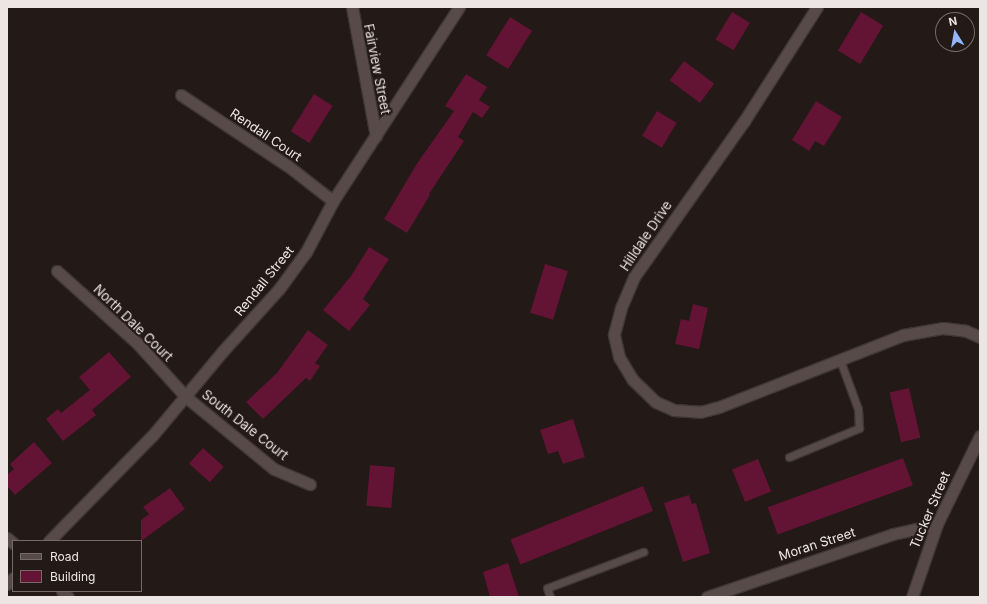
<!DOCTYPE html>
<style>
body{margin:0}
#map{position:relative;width:987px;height:604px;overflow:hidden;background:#231917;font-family:Inter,sans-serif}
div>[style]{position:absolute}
.building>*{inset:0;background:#631333;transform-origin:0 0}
.roads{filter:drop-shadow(1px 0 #3e3635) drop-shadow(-1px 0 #3e3635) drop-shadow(0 1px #3e3635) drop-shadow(0 -1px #3e3635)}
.service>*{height:7px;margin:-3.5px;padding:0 3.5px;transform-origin:3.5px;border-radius:3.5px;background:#574a48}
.minor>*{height:11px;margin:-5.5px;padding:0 5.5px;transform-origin:5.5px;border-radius:5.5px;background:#574a48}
.tertiary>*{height:11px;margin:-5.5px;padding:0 5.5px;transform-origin:5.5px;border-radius:5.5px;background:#574a48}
span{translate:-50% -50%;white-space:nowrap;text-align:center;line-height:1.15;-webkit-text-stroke:4px #231917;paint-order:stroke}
.street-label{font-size:13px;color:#ede5e4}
.frame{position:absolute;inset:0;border:8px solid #ede5e4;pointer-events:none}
.legend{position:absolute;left:12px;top:540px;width:130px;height:52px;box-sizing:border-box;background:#231917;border:1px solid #746b69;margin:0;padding:5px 7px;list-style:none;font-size:12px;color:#ede5e4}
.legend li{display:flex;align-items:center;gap:8px;height:20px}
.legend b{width:20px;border:1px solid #746b69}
.north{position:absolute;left:935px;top:12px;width:40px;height:40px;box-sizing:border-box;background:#231917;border:1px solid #746b69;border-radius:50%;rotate:349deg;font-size:11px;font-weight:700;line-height:16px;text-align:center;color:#ede5e4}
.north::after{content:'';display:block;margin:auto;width:14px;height:18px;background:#95b6fd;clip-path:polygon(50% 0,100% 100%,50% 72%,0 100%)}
</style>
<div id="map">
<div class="building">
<i style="left:732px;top:12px;width:21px;height:32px;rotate:31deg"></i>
<i style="left:861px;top:12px;width:26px;height:45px;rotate:31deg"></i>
<i style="left:510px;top:17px;width:26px;height:45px;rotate:32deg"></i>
<i style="left:684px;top:61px;width:38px;height:24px;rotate:37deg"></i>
<i style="clip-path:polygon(466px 74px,487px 87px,479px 100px,490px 107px,482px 118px,473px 112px,458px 137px,464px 141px,429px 194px,430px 195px,407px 233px,384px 219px,418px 162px,454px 111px,445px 106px)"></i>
<i style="left:314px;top:94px;width:22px;height:44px;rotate:32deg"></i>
<i style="clip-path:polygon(816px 101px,842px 117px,824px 146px,815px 141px,809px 151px,792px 140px)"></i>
<i style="left:657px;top:111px;width:23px;height:29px;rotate:31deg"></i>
<i style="clip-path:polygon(369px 247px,389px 259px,363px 299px,370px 305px,349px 331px,323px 310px,351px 276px)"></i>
<i style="left:545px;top:264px;width:24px;height:51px;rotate:17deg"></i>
<i style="clip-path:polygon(693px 304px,708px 308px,699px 349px,675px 344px,681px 319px,689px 321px)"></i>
<i style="clip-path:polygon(308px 330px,328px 345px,315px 363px,320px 366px,310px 381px,306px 378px,263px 419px,246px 402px,277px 373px)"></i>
<i style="clip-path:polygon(109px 352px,131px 377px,92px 410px,96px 415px,63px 441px,46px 419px,58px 409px,61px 413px,90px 390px,79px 377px)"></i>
<i style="left:909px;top:388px;width:51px;height:20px;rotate:77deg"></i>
<i style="clip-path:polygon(573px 419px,585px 457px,563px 464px,558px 451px,548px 454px,540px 430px)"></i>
<i style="clip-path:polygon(34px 442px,52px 463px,15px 495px,7px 486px,7px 475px,14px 469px,10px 464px)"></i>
<i style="left:203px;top:448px;width:28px;height:21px;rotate:42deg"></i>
<i style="left:903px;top:458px;width:29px;height:144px;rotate:70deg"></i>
<i style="left:758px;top:459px;width:35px;height:28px;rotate:68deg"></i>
<i style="left:370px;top:465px;width:25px;height:41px;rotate:5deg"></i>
<i style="left:643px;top:486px;width:27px;height:143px;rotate:68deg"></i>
<i style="clip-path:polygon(170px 488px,185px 509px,141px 541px,141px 520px,149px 514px,143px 507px)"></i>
<i style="clip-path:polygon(689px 495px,692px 504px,696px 503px,710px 553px,683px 562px,664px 503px)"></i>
<i style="clip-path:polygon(508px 563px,519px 597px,490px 597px,483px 572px)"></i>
</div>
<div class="roads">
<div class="service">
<i style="left:789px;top:457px;width:76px;rotate:-22.5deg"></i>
<i style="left:859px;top:428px;width:19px;rotate:-93deg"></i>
<i style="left:858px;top:409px;width:52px;rotate:-110.2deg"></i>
<i style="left:550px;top:597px;width:9px;rotate:-108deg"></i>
<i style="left:547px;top:588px;width:103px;rotate:-20.6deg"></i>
</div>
<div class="minor">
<i style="left:352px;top:7px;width:131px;rotate:79.5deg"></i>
<i style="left:817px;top:7px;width:135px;rotate:122.6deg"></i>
<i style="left:744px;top:121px;width:191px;rotate:125.2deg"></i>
<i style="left:634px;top:277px;width:34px;rotate:113deg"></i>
<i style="left:621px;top:308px;width:28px;rotate:105deg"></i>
<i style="left:614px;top:335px;width:23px;rotate:77deg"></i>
<i style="left:619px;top:357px;width:27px;rotate:59deg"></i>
<i style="left:633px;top:380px;width:32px;rotate:44deg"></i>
<i style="left:656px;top:402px;width:20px;rotate:24deg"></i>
<i style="left:674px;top:410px;width:26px;rotate:4deg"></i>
<i style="left:700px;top:412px;width:20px;rotate:-15deg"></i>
<i style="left:719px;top:407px;width:198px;rotate:-21.4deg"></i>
<i style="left:903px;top:335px;width:41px;rotate:-9.9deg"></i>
<i style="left:943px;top:328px;width:23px;rotate:7deg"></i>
<i style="left:966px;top:331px;width:15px;rotate:23deg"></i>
<i style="left:181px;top:95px;width:128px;rotate:33.6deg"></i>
<i style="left:288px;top:166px;width:57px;rotate:37.9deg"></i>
<i style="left:57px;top:271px;width:109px;rotate:42deg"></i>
<i style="left:138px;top:344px;width:72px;rotate:47.8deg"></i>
<i style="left:186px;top:397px;width:114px;rotate:39.3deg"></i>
<i style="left:274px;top:469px;width:39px;rotate:23deg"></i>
<i style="left:7px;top:538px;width:8px;rotate:40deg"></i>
<i style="left:49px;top:541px;width:147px;rotate:-45.6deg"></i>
<i style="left:152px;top:436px;width:109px;rotate:-50.2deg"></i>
<i style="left:222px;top:352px;width:85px;rotate:-47.9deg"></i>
<i style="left:279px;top:289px;width:46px;rotate:-53.9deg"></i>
<i style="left:306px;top:252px;width:58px;rotate:-62.1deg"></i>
<i style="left:333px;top:201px;width:231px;rotate:-57deg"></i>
<i style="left:7px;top:584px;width:8px;rotate:-45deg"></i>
<i style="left:62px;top:591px;width:8px;rotate:45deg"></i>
<i style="left:707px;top:597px;width:196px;rotate:-18.7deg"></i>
<i style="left:893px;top:534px;width:45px;rotate:-12.8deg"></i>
</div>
<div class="tertiary">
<i style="left:912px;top:597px;width:77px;rotate:-71.1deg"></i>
<i style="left:937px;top:524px;width:98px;rotate:-64deg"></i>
</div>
</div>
<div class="street-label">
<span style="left:377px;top:69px;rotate:79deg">Fairview Street</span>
<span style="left:266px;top:135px;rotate:34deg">Rendall Court</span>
<span style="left:646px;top:236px;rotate:-56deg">Hilldale Drive</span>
<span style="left:264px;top:281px;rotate:-51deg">Rendall Street</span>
<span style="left:133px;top:323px;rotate:44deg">North Dale Court</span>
<span style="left:245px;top:425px;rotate:38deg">South Dale Court</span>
<span style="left:930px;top:510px;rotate:-67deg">Tucker Street</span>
<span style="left:817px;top:544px;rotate:-18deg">Moran Street</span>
</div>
<div class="frame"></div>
<ul class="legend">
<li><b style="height:5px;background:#574a48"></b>Road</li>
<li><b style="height:11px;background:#631333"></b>Building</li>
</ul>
<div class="north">N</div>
</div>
